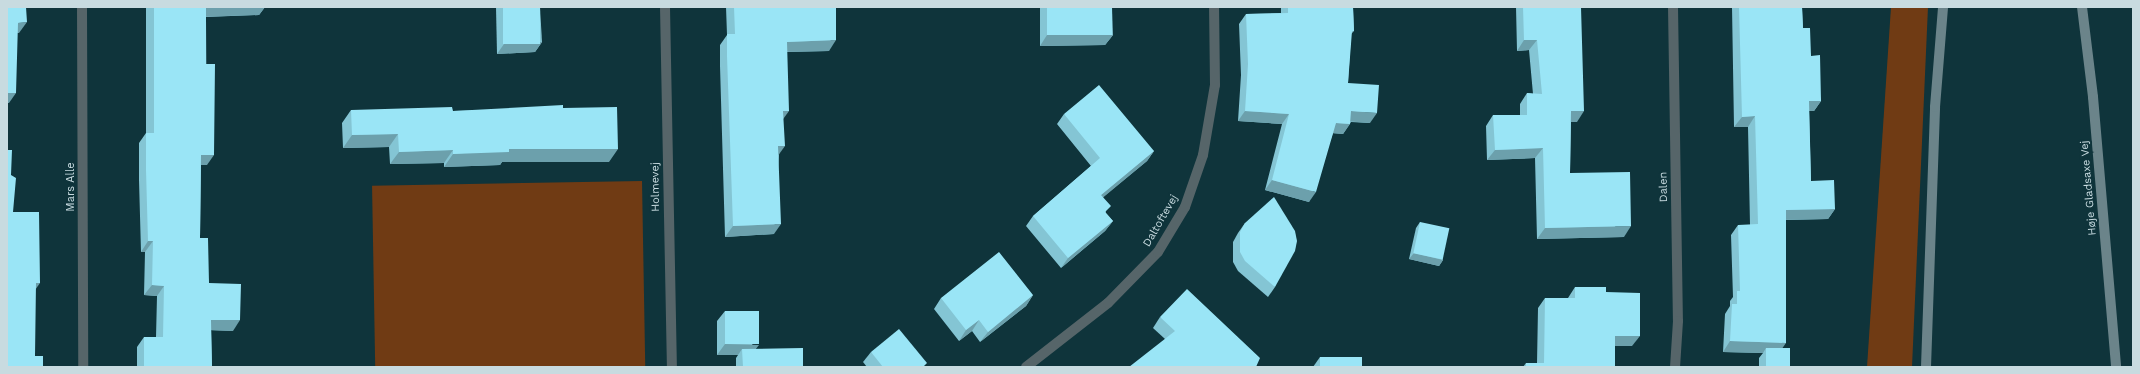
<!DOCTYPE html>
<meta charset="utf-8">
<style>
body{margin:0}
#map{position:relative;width:2140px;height:374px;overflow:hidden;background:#0f343b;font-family:"Work Sans",sans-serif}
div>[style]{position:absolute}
.green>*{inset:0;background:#703b14;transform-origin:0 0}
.street>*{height:10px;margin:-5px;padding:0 5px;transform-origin:5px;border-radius:5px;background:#566569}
.secondary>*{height:10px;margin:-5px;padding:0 5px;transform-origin:5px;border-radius:5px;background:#6b848a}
.wall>*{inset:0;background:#84c5d4}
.shaded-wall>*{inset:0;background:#6ca0ac}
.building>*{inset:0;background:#9ae5f6;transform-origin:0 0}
span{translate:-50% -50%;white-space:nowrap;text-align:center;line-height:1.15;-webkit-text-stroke:4px #0f343b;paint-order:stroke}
.street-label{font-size:11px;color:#c8dbe0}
.frame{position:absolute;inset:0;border:8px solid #c8dbe0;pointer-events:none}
</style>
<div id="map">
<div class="green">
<i style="clip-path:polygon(1891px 7px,1928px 7px,1912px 367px,1867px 367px)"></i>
<i style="left:642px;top:181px;width:186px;height:270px;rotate:89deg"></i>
</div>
<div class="street">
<i style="left:82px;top:7px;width:360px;rotate:89.8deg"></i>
<i style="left:665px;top:7px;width:360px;rotate:88.9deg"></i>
<i style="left:1673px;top:7px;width:314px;rotate:89.1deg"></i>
<i style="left:1678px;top:321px;width:46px;rotate:93.7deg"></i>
<i style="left:1026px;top:367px;width:104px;rotate:-38deg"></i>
<i style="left:1108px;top:303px;width:71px;rotate:-45.6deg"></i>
<i style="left:1158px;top:252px;width:52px;rotate:-59deg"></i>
<i style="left:1185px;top:207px;width:55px;rotate:-70.9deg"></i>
<i style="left:1203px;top:155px;width:71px;rotate:-80.3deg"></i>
<i style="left:1215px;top:85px;width:78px;rotate:-90.7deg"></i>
</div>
<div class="secondary">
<i style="left:2082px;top:7px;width:91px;rotate:83deg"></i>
<i style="left:2093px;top:97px;width:271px;rotate:85.1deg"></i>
<i style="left:1926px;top:367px;width:260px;rotate:-88deg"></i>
<i style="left:1935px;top:107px;width:100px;rotate:-85.4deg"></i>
</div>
<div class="wall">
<i style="clip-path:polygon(146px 7px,265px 7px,259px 15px,206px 17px,207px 165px,201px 165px,200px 238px,209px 283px,233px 331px,211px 330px,212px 367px,137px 367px,137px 347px,144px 337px,156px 337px,157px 296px,144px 295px,145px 252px,141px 252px,139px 180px,139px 143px,146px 133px)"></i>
<i style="clip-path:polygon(496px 7px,540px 7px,542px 42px,535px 52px,497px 54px)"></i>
<i style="clip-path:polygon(726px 7px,836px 7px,829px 51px,787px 52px,783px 118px,779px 155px,774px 234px,725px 237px,720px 66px,720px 45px,727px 35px)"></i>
<i style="clip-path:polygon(1040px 7px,1112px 7px,1113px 35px,1105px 45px,1040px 46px)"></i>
<i style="clip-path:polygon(1281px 7px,1353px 7px,1354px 31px,1351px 34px,1348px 83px,1370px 123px,1351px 122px,1343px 134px,1333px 133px,1309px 202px,1265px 190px,1282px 124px,1238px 121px,1241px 75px,1239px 24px,1246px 14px,1281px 13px)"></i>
<i style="clip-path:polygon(1516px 7px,1581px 7px,1577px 122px,1571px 122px,1570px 173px,1624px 237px,1537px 239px,1535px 158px,1487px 160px,1486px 126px,1493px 115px,1520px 115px,1520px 104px,1527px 93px,1533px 94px,1529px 50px,1517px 51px)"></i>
<i style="clip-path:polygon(1732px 7px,1802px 7px,1803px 28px,1811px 56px,1821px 101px,1814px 111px,1809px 111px,1811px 181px,1835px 209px,1828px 219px,1786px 220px,1782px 348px,1789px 367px,1759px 367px,1759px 358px,1763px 353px,1723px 352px,1725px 314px,1730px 306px,1730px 301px,1733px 297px,1731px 235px,1738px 225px,1750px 225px,1748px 127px,1734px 127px)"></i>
<i style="clip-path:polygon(563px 108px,609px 162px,502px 162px,500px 165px,444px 167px,444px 163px,390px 164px,389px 147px,343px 148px,342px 123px,351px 110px,453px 111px)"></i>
<i style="clip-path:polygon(1064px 114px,1154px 151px,1147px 161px,1103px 197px,1106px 213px,1113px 221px,1105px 231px,1061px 268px,1026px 226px,1033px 216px,1091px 166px,1057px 124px)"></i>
<i style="clip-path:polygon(1420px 222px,1443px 260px,1439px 266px,1409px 259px,1416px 228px)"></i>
<i style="clip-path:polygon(1245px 223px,1275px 287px,1268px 297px,1238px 271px,1233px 262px,1233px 242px,1238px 233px)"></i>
<i style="clip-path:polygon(1575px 287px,1606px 292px,1632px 346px,1615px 346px,1615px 367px,1523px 367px,1526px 363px,1537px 363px,1538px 308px,1545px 298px,1568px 298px)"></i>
<i style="clip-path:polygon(1033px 295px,1026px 306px,980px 342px,972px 331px,959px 341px,934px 309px,941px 298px)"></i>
<i style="clip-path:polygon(725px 311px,756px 349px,803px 366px,819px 367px,736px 367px,736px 358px,738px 355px,717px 355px,717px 321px)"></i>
<i style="clip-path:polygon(1160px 317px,1256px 367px,1165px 339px,1153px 328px)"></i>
<i style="clip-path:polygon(871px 352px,925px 367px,867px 367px,863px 362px)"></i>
<i style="clip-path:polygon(1320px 357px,1362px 367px,1313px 367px)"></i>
</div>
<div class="shaded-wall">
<i style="clip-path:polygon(205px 7px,265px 7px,259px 15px,198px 17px)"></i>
<i style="clip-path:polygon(27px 22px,19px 33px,11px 33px,18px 23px)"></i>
<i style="clip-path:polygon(1047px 35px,1113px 35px,1105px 45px,1040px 46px)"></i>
<i style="clip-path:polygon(836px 40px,829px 51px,779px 52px,787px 42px)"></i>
<i style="clip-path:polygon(1524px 40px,1537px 40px,1529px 50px,1517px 51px)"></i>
<i style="clip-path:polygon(542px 42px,535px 52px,497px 54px,504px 44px)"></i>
<i style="clip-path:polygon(7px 93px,16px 93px,9px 103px,7px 103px)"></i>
<i style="clip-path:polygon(1809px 101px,1821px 101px,1814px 111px,1801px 111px)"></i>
<i style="clip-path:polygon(783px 111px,789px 111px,781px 122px)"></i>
<i style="clip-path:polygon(1245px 111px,1289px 114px,1282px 124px,1238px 121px)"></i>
<i style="clip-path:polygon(1351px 111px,1377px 113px,1370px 123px,1344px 121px)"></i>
<i style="clip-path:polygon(1571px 111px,1584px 111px,1577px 122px,1563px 122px)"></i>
<i style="clip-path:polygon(1755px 116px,1748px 127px,1734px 127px,1742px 117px)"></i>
<i style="clip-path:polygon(1336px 123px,1350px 124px,1343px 134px,1329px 133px)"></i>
<i style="clip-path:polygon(398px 134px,389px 147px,343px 148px,352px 135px)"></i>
<i style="clip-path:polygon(778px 146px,785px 146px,777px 157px)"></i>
<i style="clip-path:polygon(1543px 148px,1535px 158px,1487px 160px,1495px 150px)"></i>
<i style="clip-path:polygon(509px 149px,618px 149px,609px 162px,502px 162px,500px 165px,444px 167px,453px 154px)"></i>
<i style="clip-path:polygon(453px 150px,444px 163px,390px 164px,399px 152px)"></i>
<i style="clip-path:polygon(1154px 151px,1147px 161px,1094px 205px,1101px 195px)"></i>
<i style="clip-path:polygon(201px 155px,214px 155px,207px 165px,194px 165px)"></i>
<i style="clip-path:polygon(1272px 180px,1316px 192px,1309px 202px,1265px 190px)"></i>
<i style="clip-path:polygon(1835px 209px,1828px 219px,1779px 220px,1786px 210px)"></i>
<i style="clip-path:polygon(1113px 221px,1105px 231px,1061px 268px,1068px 258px)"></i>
<i style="clip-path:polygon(781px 224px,774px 234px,725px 237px,733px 226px)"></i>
<i style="clip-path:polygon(1631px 226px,1624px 237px,1537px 239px,1545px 228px)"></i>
<i style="clip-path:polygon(148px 241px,153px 241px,145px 252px,141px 252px)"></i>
<i style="clip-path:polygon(1414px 253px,1443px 260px,1439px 266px,1409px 259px)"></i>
<i style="clip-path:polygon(36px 283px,40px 283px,33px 293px)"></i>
<i style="clip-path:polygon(152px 285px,164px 286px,157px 296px,144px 295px)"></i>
<i style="clip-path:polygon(1033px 295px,1026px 306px,980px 342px,988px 332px)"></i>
<i style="clip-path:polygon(211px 320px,240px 320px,233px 331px,204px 330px)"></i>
<i style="clip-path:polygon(979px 320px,972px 331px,959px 341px,966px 330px)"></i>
<i style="clip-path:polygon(1615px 336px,1640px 336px,1632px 346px,1607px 346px)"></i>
<i style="clip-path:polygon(1730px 341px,1786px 343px,1779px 353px,1766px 348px,1763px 353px,1723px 352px)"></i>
<i style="clip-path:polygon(725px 344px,759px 345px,751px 355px,742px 349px,738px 355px,717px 355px)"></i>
</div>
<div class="building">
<i style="clip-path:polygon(7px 7px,26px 7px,27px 22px,18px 23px,16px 93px,7px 93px)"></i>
<i style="clip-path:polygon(154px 7px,206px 7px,206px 64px,215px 64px,214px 155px,201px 155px,200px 238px,208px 238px,209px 283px,241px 284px,240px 320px,211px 320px,212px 367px,144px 367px,144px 337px,163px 337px,164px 286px,152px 285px,153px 241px,148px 241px,146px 170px,146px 133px,154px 133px)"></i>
<i style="left:503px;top:7px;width:37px;height:37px"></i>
<i style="clip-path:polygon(734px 7px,836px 7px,836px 40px,787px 42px,789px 111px,783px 111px,785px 146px,778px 146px,781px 224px,733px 226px,727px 56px,727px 34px,735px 34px)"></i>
<i style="left:1047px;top:7px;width:65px;height:28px"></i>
<i style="clip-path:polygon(1288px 7px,1353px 7px,1354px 31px,1352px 31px,1348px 83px,1379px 85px,1377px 113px,1351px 111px,1350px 124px,1336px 123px,1316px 192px,1272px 180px,1289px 114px,1245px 111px,1248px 64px,1246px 14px,1288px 13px)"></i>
<i style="clip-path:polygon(1523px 7px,1581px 7px,1584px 111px,1571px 111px,1570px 173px,1630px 172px,1631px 226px,1545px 228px,1543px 148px,1495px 150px,1493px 115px,1527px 115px,1527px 93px,1542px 94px,1537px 40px,1524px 40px)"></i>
<i style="clip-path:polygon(1739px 7px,1802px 7px,1803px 28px,1810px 28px,1811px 56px,1820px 55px,1821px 101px,1809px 101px,1811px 181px,1834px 180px,1835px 209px,1786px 210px,1786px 343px,1730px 341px,1732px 304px,1737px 304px,1737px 291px,1740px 291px,1738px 225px,1758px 224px,1755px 116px,1742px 117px)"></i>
<i style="clip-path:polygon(1099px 85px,1154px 151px,1101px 195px,1111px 206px,1105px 212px,1113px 221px,1068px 258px,1033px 216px,1100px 158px,1064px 114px)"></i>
<i style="clip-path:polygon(563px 105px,563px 108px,617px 107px,618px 149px,509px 149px,509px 152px,453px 154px,453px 150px,399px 152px,398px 134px,352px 135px,351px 110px,452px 107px,453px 111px)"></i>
<i style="clip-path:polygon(7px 150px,12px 150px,11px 175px,16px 178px,13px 212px,39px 212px,40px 283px,36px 283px,35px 356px,43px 356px,43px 367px,7px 367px)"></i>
<i style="clip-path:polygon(1274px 197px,1295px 231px,1297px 241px,1295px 251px,1275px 287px,1245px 261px,1240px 252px,1240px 232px,1245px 223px)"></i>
<i style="left:1420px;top:222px;width:30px;height:32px;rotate:12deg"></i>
<i style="clip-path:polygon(999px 252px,1033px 295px,988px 332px,979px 320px,966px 330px,941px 298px)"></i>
<i style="clip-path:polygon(1575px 287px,1606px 287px,1606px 292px,1640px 293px,1640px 336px,1615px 336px,1615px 367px,1526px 367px,1526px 363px,1544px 363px,1545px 298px,1575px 298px)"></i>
<i style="clip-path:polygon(1187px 289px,1260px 358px,1256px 367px,1129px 367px,1175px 331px,1160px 317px)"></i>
<i style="left:725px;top:311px;width:34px;height:33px"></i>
<i style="clip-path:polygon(899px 329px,927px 363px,923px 367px,883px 367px,871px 352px)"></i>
<i style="clip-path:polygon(803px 348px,803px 366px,819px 366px,819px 367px,743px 367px,742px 349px)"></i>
<i style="left:1766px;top:348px;width:24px;height:19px"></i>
<i style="left:1320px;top:357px;width:42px;height:10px"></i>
</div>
<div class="street-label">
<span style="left:71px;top:187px;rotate:-90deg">Mars Alle</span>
<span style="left:656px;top:187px;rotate:-91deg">Holmevej</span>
<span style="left:1664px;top:187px;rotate:-91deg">Dalen</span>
<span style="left:2089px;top:188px;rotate:-95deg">Høje Gladsaxe Vej</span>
<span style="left:1161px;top:221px;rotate:-60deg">Daltoftevej</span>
</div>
<div class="frame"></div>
</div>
